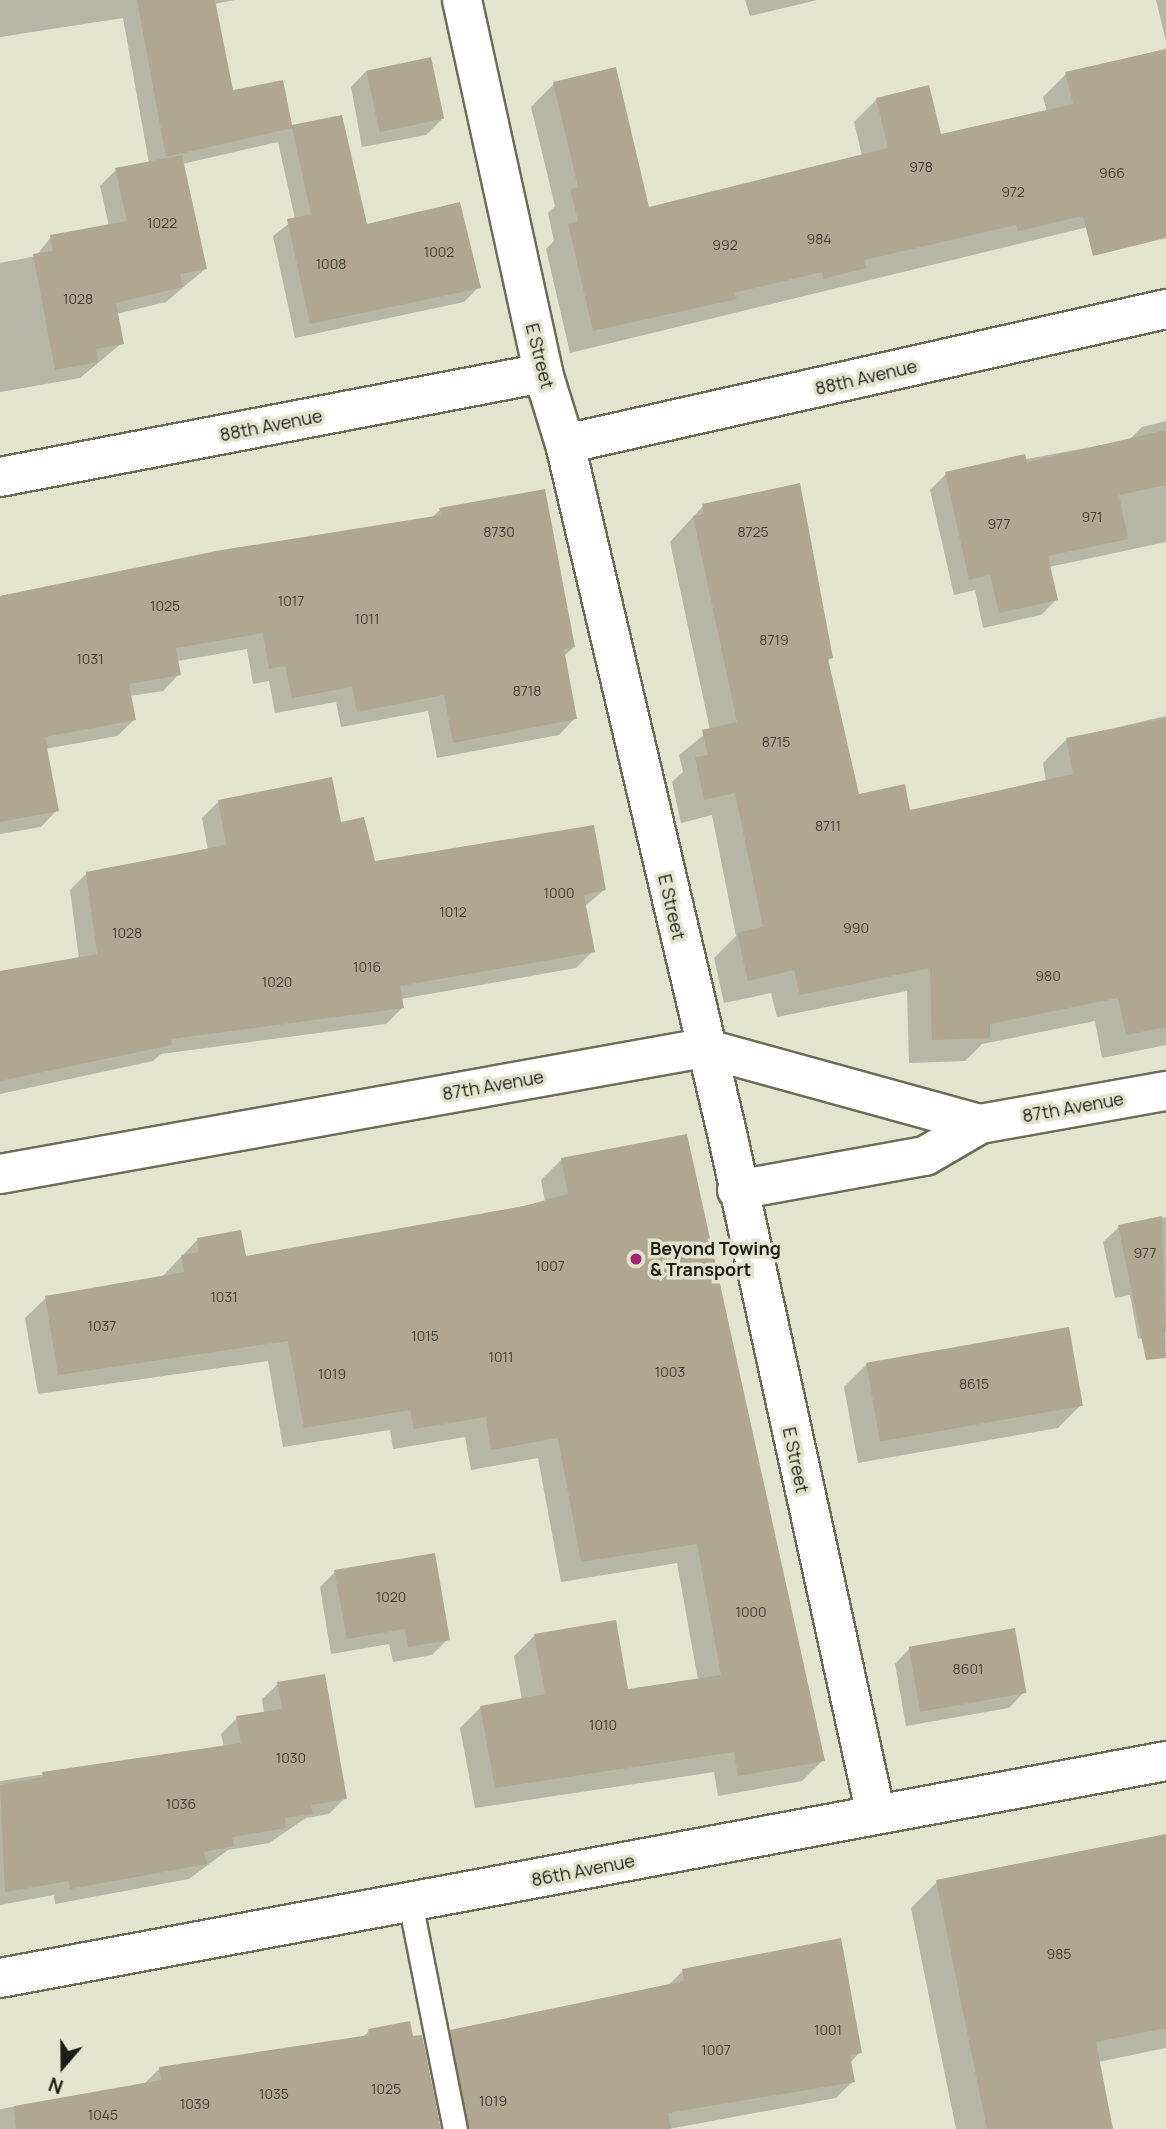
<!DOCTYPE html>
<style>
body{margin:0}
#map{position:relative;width:1166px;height:2129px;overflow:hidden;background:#e3e4cd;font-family:Manrope,sans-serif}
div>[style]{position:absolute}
.shadow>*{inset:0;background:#0003}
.building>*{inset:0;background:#b0a793;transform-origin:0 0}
.roads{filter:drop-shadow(2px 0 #6c6c59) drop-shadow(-2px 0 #6c6c59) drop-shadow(0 2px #6c6c59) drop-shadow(0 -2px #6c6c59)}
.lane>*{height:23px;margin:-11.5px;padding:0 11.5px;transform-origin:11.5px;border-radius:11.5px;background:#fff}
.street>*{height:38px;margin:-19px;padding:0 19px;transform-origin:19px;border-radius:19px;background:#fff}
.dots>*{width:19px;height:19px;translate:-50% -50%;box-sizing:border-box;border:4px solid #e3e4cd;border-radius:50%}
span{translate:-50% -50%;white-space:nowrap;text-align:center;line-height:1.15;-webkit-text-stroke:7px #e3e4cd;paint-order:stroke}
.number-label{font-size:14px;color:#414034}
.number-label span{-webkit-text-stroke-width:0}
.street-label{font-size:18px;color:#1c1d15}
.poi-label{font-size:18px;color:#1c1d15;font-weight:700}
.left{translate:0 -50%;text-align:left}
.north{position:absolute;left:28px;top:2031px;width:70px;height:70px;-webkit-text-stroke:5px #e3e4cd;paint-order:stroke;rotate:200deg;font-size:19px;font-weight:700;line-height:28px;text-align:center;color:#1c1d15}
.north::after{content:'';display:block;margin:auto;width:24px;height:32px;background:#1c1d15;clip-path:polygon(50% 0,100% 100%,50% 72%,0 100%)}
</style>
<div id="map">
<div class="shadow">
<i style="clip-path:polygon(0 0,235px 0,214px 4px,231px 92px,290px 127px,341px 117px,366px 226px,479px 287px,464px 302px,295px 338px,273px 236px,295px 219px,278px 142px,182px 164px,205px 269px,166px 302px,116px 314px,122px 343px,80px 378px,0 392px,0 263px,36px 256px,51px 237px,109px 226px,100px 186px,116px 170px,149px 163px,123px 18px,0 37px)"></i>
<i style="clip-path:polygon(745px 0,817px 0,750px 16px)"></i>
<i style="clip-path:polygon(1156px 0,1166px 0,1166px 41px)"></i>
<i style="clip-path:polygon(1166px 49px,1166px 208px,570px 353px,546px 249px,554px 241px,548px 213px,555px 206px,531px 107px,554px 84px,647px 209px,862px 156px,854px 122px,877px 99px,940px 137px,1047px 112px,1043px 97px,1066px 74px)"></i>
<i style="clip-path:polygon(366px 71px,442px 119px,426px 135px,362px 147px,351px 87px)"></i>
<i style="clip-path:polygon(1166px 421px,1166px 542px,1049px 567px,1056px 600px,1041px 615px,983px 628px,975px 590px,954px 595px,930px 490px,946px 474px,1129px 440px,1142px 427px)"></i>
<i style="clip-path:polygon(703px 506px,831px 657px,827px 662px,857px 796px,909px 812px,1046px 782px,1043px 763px,1067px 739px,1166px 716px,1166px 1045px,1102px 1058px,1095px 1021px,982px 1044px,965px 1061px,909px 1063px,907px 991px,777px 1017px,771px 993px,724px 1003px,714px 958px,736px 936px,712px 815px,681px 823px,672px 782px,683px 772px,679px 755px,710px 730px,670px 542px)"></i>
<i style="clip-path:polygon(440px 510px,574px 647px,564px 656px,575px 718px,559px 735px,437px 758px,428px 711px,341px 727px,336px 702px,275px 713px,269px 681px,253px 684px,247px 649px,177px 661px,179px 674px,163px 691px,130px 696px,134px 720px,117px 736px,45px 749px,57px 810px,41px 827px,0 834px,0 596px,431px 518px)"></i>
<i style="clip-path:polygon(218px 802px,340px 825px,373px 863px,604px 890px,584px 907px,593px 951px,576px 968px,401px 999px,403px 1007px,386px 1024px,161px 1054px,153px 1061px,0 1094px,0 981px,79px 959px,70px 890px,87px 873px,208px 850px,202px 818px)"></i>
<i style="clip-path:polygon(562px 1159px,823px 1760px,802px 1781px,718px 1796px,714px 1772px,475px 1808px,460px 1728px,481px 1707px,522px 1700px,514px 1656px,535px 1635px,627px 1691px,698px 1680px,677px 1563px,561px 1582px,538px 1458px,471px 1470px,465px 1437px,393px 1449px,390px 1430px,283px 1447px,268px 1361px,38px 1394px,25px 1318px,46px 1298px,161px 1278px,197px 1240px,244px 1259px,545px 1202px,541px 1180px)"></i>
<i style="clip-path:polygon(1166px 1217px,1166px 1333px,1138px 1339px,1130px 1295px,1115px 1298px,1103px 1242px,1119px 1227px)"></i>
<i style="clip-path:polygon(867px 1364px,1081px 1405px,1058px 1428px,858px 1463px,844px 1387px)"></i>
<i style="clip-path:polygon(335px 1572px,448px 1639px,432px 1655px,393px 1662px,389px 1644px,331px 1654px,320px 1587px)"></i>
<i style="clip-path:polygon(910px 1648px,1024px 1692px,1009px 1708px,906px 1726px,895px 1664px)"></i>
<i style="clip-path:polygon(278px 1684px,345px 1798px,329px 1814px,306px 1818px,269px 1843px,228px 1850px,189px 1879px,55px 1904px,54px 1895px,0 1905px,0 1781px,224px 1747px,221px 1734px,237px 1718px,264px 1713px,262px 1699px)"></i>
<i style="clip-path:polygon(1166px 1835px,1166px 2048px,1098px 2062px,1112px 2129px,956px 2129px,911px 1908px,937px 1882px)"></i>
<i style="clip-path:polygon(683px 1971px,860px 2052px,850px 2063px,853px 2081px,836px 2098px,669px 2129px,450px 2129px,434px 2048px,450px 2031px,666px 1987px)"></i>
<i style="clip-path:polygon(369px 2031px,439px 2129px,0 2129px,0 2109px,143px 2085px,160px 2068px,362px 2038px)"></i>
</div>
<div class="building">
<i style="clip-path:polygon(137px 0,215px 0,233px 90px,283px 80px,292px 125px,342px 115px,367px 224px,460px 202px,481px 288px,310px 324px,287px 219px,311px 214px,292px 128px,166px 157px)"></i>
<i style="clip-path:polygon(1166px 49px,1166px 238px,1093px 256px,1083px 216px,1018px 231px,1016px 225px,864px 260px,866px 268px,823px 279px,822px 272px,734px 293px,737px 299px,593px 331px,568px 224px,578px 221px,570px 189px,578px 187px,553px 82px,616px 67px,649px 207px,888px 148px,876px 98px,929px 85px,941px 134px,1073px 104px,1065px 72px)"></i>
<i style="left:431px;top:57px;width:63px;height:66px;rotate:78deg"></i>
<i style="clip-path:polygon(182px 155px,207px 269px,180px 274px,183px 287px,116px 303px,124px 344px,96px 349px,98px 362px,55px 370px,33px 254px,53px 251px,50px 235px,127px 221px,115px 168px)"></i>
<i style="clip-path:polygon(1166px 430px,1166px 485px,1119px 495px,1128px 539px,1048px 556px,1058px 600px,999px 613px,990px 575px,969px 580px,945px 472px,1025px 454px,1027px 462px)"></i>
<i style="clip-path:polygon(800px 483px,833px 658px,828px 659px,859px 794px,905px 784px,910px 810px,1073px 774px,1066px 738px,1166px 718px,1166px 1027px,1126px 1035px,1118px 998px,990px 1024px,990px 1038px,932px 1040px,930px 968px,800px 995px,794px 970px,748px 981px,737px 933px,763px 927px,735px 793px,704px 800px,695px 757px,708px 755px,702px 730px,737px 722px,693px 516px,704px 514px,702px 504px)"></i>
<i style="clip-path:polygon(545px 489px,575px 647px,564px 649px,577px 719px,453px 743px,444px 695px,357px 712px,352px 687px,292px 698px,285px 666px,269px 669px,263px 633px,176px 648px,181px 675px,129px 684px,136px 720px,45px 737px,59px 811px,0 822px,0 596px,216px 551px,441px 515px,439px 508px)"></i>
<i style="clip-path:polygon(332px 777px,341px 822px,364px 817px,375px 861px,594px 825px,606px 890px,584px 895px,595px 952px,400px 986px,404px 1008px,171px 1039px,172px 1045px,0 1081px,0 971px,97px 954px,86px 872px,226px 845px,218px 800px)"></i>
<i style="clip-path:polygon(687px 1134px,825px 1761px,738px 1776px,734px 1752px,495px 1788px,480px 1706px,545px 1694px,534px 1634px,616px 1620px,628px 1689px,721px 1675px,697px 1544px,581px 1562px,558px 1438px,491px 1450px,486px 1417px,414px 1429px,410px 1410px,304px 1428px,288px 1341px,58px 1375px,45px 1296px,184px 1272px,181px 1255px,199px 1252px,197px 1238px,241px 1230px,246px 1256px,524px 1206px,568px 1194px,561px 1158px)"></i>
<i style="clip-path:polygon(1162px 1216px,1166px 1358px,1146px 1360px,1118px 1225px)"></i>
<i style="left:1069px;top:1327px;width:80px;height:206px;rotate:80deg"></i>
<i style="clip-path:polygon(435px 1553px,450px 1640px,408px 1647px,405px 1629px,347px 1639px,334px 1570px)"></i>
<i style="left:1015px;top:1628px;width:66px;height:108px;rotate:80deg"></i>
<i style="clip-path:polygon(325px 1674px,347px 1799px,311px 1805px,313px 1814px,285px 1818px,286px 1828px,232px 1837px,234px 1846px,204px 1852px,207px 1864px,70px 1889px,69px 1881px,5px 1892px,0 1785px,43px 1777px,42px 1772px,241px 1743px,236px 1716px,282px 1709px,277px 1682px)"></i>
<i style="clip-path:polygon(1166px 1834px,1166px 2028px,1096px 2042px,1113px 2129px,987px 2129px,936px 1880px)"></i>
<i style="clip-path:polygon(841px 1938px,862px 2053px,850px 2055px,855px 2082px,668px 2113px,671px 2129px,469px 2129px,450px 2030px,684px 1981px,682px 1969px)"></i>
<i style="clip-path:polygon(410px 2021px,413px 2036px,422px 2035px,441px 2129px,16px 2129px,14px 2106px,161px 2080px,159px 2067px,369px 2035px,368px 2029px)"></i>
</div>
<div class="roads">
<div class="lane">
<i style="left:410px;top:1902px;width:231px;rotate:78.8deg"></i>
</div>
<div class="street">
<i style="left:462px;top:0;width:382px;rotate:77.7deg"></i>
<i style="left:543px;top:373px;width:74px;rotate:72.8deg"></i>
<i style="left:565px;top:444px;width:708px;rotate:76.77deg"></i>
<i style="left:727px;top:1133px;width:698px;rotate:77.68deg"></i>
<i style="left:565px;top:444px;width:616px;rotate:-12.66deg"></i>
<i style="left:0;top:477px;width:553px;rotate:-10.84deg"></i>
<i style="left:0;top:1174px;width:715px;rotate:-10.15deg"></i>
<i style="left:704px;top:1048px;width:286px;rotate:15.4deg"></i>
<i style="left:980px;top:1124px;width:189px;rotate:-10.1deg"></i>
<i style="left:737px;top:1190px;width:191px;rotate:-10.3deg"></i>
<i style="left:925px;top:1156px;width:64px;rotate:-30.2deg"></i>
<i style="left:0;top:1978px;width:1186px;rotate:-10.54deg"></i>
</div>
</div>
<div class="dots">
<i style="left:636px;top:1259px;background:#a32273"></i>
</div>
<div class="number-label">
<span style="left:921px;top:167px">978</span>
<span style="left:1112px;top:173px">966</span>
<span style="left:1013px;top:192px">972</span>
<span style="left:162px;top:223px">1022</span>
<span style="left:819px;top:239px">984</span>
<span style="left:725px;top:245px">992</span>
<span style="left:439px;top:252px">1002</span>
<span style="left:331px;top:264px">1008</span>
<span style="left:78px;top:299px">1028</span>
<span style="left:1092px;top:517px">971</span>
<span style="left:999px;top:524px">977</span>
<span style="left:499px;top:532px">8730</span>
<span style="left:753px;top:532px">8725</span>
<span style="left:291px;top:601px">1017</span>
<span style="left:165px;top:606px">1025</span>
<span style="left:367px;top:619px">1011</span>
<span style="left:774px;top:640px">8719</span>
<span style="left:90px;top:659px">1031</span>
<span style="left:527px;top:691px">8718</span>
<span style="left:776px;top:742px">8715</span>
<span style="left:828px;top:826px">8711</span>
<span style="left:559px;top:893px">1000</span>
<span style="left:453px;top:912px">1012</span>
<span style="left:856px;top:928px">990</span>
<span style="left:127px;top:933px">1028</span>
<span style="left:367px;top:967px">1016</span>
<span style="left:1048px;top:976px">980</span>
<span style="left:277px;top:982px">1020</span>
<span style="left:1145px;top:1253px">977</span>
<span style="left:550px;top:1266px">1007</span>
<span style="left:224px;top:1297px">1031</span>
<span style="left:102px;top:1326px">1037</span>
<span style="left:425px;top:1336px">1015</span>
<span style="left:501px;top:1357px">1011</span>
<span style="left:670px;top:1372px">1003</span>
<span style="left:332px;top:1374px">1019</span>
<span style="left:974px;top:1384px">8615</span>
<span style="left:391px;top:1597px">1020</span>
<span style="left:751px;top:1612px">1000</span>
<span style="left:968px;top:1669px">8601</span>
<span style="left:603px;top:1725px">1010</span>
<span style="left:291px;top:1758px">1030</span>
<span style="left:181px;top:1804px">1036</span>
<span style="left:1059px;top:1954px">985</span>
<span style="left:828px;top:2030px">1001</span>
<span style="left:716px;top:2050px">1007</span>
<span style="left:386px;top:2089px">1025</span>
<span style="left:274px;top:2094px">1035</span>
<span style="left:493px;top:2101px">1019</span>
<span style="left:195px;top:2104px">1039</span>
<span style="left:103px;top:2115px">1045</span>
</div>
<div class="street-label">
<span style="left:540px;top:356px;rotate:76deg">E Street</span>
<span style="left:866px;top:377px;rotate:-13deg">88th Avenue</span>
<span style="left:271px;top:425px;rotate:-11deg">88th Avenue</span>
<span style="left:672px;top:907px;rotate:77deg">E Street</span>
<span style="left:493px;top:1085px;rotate:-10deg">87th Avenue</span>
<span style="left:1073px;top:1107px;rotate:-10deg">87th Avenue</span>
<span style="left:796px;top:1460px;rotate:78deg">E Street</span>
<span style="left:583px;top:1870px;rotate:-11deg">86th Avenue</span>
</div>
<div class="poi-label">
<span class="left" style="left:650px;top:1259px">Beyond Towing<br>&amp; Transport</span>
</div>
<div class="north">N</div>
</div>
